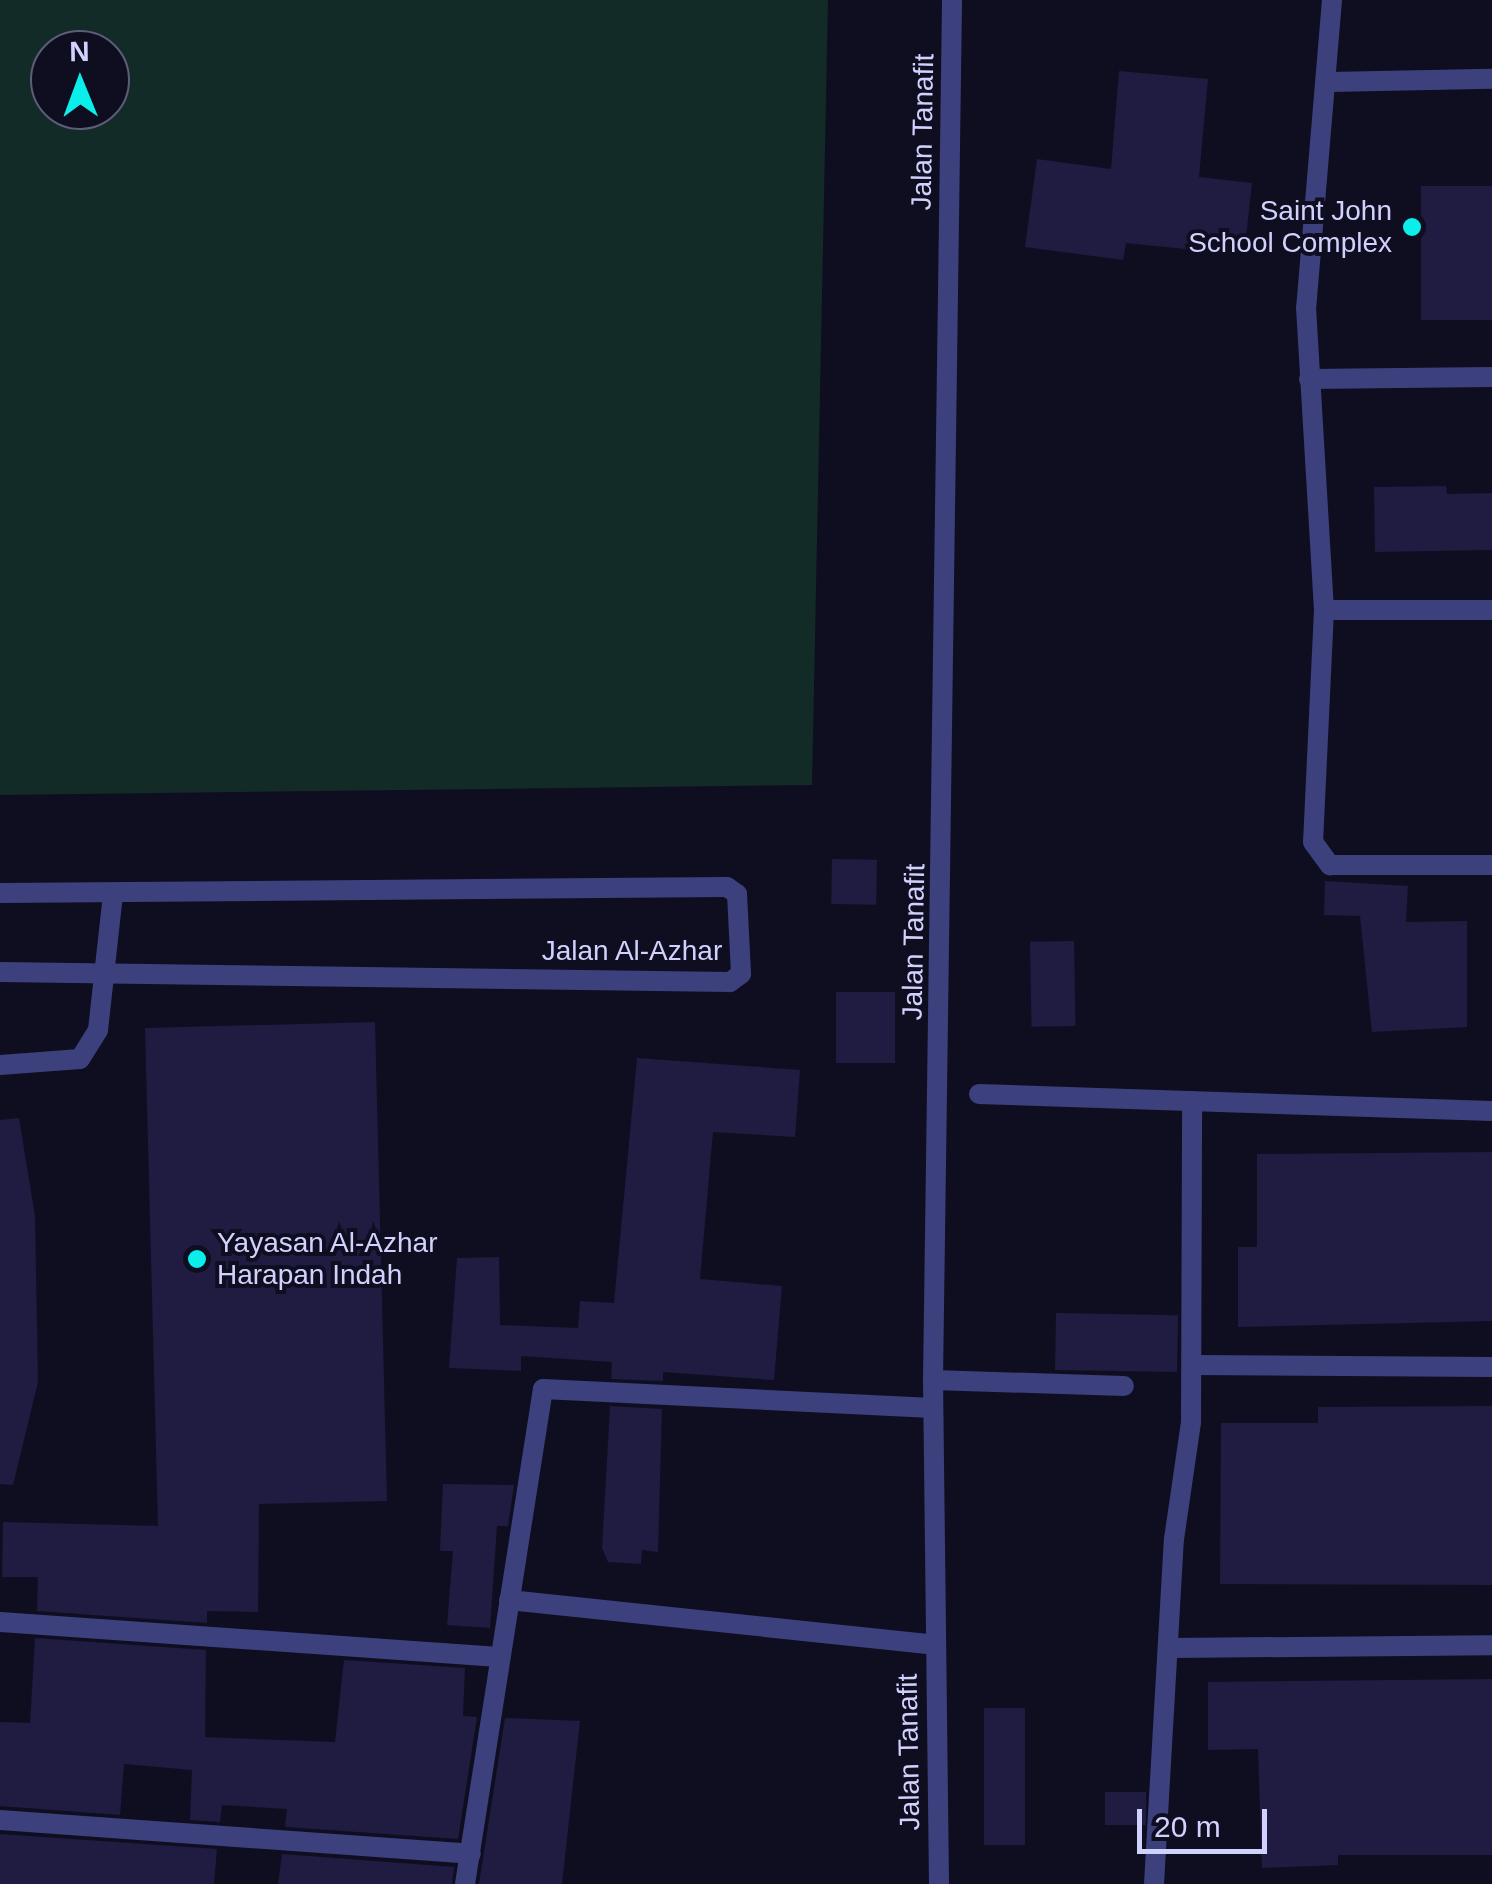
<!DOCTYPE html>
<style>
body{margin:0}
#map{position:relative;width:1492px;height:1884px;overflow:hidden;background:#0f0e21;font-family:Helvetica,sans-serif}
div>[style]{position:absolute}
.green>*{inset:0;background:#122b27}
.building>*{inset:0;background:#1f1b41;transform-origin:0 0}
.lane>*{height:20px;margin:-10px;padding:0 10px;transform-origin:10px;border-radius:10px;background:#3c417e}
.street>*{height:20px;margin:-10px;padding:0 10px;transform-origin:10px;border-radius:10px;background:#3c417e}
.dots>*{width:28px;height:28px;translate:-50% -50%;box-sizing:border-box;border:5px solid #0f0e21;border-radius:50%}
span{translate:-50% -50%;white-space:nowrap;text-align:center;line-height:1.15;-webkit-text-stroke:8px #0f0e21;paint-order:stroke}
.street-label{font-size:28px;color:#d1d1fd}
.poi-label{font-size:28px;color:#d1d1fd}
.right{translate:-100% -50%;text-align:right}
.left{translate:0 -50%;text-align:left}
.north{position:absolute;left:30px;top:30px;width:100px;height:100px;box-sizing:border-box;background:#0f0e21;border:2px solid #5d5c79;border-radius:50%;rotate:359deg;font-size:28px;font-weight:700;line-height:40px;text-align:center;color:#d1d1fd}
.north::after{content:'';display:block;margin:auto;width:35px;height:45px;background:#0befeb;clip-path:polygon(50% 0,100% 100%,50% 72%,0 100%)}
.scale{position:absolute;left:1137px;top:1809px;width:130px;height:45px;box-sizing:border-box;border:5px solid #d1d1fd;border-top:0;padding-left:12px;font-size:30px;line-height:35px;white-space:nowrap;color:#d1d1fd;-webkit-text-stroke:8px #0f0e21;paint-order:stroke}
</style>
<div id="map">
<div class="green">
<i style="clip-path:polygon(evenodd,0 0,828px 0,812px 785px,0 795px,0 0,50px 50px,110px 50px,110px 110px,50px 110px,50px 50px)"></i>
</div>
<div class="building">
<i style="clip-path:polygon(1119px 71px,1208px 79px,1199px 177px,1252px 183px,1244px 255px,1126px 243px,1123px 260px,1025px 247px,1037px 159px,1111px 169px)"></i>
<i style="left:1492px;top:186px;width:134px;height:71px;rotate:90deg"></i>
<i style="clip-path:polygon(1446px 486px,1447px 494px,1492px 493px,1492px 550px,1375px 552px,1374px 487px)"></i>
<i style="left:832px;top:859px;width:45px;height:45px;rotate:1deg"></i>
<i style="clip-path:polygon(1325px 881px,1408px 886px,1406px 922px,1467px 921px,1467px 1027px,1372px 1032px,1360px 916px,1324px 915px)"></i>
<i style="left:1074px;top:941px;width:85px;height:44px;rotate:89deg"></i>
<i style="left:836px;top:992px;width:59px;height:71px"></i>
<i style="clip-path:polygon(375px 1022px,387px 1501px,259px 1504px,258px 1612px,207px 1611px,207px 1623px,37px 1611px,38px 1577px,2px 1577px,3px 1522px,158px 1526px,145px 1028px)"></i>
<i style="clip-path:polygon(637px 1058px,800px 1070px,795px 1137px,713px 1132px,700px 1279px,782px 1286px,774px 1380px,663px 1372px,663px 1381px,611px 1379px,612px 1362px,521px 1356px,521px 1371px,449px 1368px,457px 1258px,499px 1257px,500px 1325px,578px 1328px,580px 1301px,614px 1303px)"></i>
<i style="clip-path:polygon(19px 1118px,35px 1216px,38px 1382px,13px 1485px,0 1484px,0 1120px)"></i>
<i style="clip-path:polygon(1492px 1152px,1492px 1321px,1238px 1327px,1238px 1247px,1257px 1247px,1257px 1154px)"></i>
<i style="left:1056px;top:1313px;width:122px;height:57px;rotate:1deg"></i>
<i style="clip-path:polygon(610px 1406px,662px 1409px,658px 1552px,642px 1550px,641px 1564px,608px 1562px,602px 1548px)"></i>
<i style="clip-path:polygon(1492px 1406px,1492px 1585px,1220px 1584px,1221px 1423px,1318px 1423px,1318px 1407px)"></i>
<i style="clip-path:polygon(443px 1484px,514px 1485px,508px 1526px,497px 1526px,490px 1628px,447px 1625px,453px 1551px,440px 1551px)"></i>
<i style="clip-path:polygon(35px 1638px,206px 1650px,205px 1737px,335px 1742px,344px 1660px,465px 1668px,463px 1716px,477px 1717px,458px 1839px,285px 1827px,287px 1809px,222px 1805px,220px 1822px,190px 1820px,192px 1770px,124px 1764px,120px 1815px,0 1806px,0 1722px,30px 1723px)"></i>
<i style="clip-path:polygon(1492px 1679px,1492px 1855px,1338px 1855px,1338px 1865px,1262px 1868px,1258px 1749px,1208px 1750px,1208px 1682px)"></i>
<i style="left:984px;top:1708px;width:41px;height:137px"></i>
<i style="clip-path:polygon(505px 1718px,580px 1721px,562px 1884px,479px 1884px)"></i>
<i style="left:1105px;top:1792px;width:41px;height:33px"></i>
<i style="clip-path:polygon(0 1834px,217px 1849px,214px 1884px,0 1884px)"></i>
<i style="clip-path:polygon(282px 1854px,454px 1867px,452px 1884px,278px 1884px)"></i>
</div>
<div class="lane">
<i style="left:0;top:1065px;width:80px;rotate:-4.3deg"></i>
<i style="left:80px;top:1059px;width:34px;rotate:-58deg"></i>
<i style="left:98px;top:1030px;width:136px;rotate:-83.7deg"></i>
</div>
<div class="street">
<i style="left:1332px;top:0;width:308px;rotate:94.8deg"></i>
<i style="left:1306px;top:307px;width:304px;rotate:86.6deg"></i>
<i style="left:1324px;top:610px;width:232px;rotate:92.7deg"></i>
<i style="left:1313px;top:842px;width:29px;rotate:54deg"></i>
<i style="left:1330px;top:865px;width:162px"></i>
<i style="left:1329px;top:82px;width:163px;rotate:-1.1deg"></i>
<i style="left:1309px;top:379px;width:183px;rotate:-0.6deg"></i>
<i style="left:1324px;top:610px;width:168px"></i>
<i style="left:0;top:893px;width:727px;rotate:-0.47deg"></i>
<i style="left:727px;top:887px;width:12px;rotate:35deg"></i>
<i style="left:737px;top:894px;width:80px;rotate:87.1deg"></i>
<i style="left:741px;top:974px;width:14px;rotate:144deg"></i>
<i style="left:730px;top:982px;width:730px;rotate:-179.22deg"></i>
<i style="left:979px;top:1094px;width:513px;rotate:1.9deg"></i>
<i style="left:1193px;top:1365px;width:299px;rotate:0.4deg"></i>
<i style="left:933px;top:1380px;width:191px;rotate:1.8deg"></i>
<i style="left:509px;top:1600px;width:428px;rotate:6deg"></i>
<i style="left:0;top:1622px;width:500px;rotate:4.01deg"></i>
<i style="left:1171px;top:1648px;width:321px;rotate:-0.5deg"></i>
<i style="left:0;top:1820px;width:472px;rotate:4.1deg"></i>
<i style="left:465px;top:1884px;width:501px;rotate:-81.05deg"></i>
<i style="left:543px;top:1389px;width:390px;rotate:2.8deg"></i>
<i style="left:939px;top:1884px;width:504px;rotate:-90.68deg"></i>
<i style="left:933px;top:1380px;width:1380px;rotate:-89.21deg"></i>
<i style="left:1154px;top:1884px;width:346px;rotate:-86.7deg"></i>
<i style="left:1174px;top:1539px;width:118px;rotate:-81.7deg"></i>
<i style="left:1191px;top:1422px;width:321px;rotate:-89.8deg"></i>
</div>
<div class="dots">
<i style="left:1412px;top:227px;background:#0befeb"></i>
<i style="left:197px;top:1259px;background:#0befeb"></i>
</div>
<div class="street-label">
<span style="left:923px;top:132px;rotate:-89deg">Jalan Tanafit</span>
<span style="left:914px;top:942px;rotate:-89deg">Jalan Tanafit</span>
<span style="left:632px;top:951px">Jalan Al-Azhar</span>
<span style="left:909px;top:1752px;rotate:-91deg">Jalan Tanafit</span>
</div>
<div class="poi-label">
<span class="right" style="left:1392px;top:227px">Saint John<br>School Complex</span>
<span class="left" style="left:217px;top:1259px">Yayasan Al-Azhar<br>Harapan Indah</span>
</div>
<div class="north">N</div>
<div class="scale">20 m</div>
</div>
